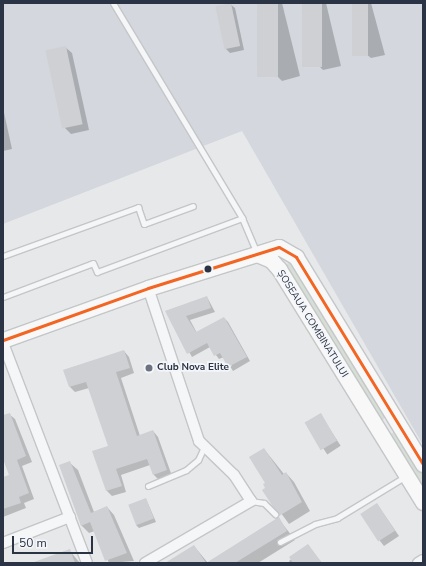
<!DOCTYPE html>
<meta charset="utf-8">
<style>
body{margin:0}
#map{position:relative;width:426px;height:566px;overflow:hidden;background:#e6e8ea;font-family:"Nunito Sans",sans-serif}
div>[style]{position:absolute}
.built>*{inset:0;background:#d4d7dd}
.green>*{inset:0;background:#d6ded6}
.shadow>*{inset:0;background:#0003;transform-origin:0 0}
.building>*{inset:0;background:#ced0d3;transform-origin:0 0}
.roads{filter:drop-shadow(1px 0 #c4c6c8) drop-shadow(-1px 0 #c4c6c8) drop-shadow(0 1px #c4c6c8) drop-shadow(0 -1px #c4c6c8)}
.service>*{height:5px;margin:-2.5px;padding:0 2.5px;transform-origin:2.5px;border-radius:2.5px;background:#f5f6f7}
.minor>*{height:10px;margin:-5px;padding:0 5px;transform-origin:5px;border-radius:5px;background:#f5f6f7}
.secondary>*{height:15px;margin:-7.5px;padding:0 7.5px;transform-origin:7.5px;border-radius:7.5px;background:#f8f8f8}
.bus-1>*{height:3px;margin:-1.5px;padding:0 1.5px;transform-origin:1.5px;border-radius:1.5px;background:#f26522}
.dots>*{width:11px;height:11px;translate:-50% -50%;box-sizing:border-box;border:2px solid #f4f6f9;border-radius:50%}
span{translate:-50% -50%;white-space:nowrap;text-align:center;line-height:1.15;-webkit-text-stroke:3.5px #f4f6f9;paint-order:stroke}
.street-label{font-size:10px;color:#2b3445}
.poi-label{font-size:10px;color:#2b3445;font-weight:700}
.left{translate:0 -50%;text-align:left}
.frame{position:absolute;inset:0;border:4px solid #2b3445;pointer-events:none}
.scale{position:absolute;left:12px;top:536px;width:81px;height:18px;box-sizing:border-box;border:2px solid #2b3445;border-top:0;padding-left:5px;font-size:12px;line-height:14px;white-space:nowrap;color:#2b3445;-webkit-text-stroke:3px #f4f6f9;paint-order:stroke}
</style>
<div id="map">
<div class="built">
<i style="clip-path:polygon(3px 3px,423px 3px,423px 445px,242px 131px,3px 224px)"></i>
</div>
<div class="green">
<i style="clip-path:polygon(290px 261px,386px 416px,382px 421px,285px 267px)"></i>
<i style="clip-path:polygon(395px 431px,423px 471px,423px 492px,390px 435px)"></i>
</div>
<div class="shadow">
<i style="clip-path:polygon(258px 3px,282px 3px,300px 76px,282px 81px,276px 75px)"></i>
<i style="clip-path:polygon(303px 3px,326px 3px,341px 66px,323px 70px,317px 64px)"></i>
<i style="clip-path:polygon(353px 3px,371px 3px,385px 55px,371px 58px,366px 54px)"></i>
<i style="clip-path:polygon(230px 4px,235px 8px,244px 50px,230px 53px,226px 49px)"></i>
<i style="clip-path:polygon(65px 47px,72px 53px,89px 130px,71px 134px,65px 128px)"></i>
<i style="clip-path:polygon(3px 108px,12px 149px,3px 151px)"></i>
<i style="clip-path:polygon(207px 297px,215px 312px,190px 320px,197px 333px,224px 318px,228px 322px,250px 361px,233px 371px,224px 357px,219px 359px,210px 347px,192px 357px,166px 311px)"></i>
<i style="clip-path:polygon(124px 351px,129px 357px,134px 373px,121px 378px,140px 436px,153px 431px,158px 437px,172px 476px,159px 480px,154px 475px,150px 465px,121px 475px,126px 492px,112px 496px,107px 491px,94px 452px,109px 446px,89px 388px,75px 392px,70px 387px,64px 370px)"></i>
<i style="clip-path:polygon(9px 414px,15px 419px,32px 462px,22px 466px,34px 499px,24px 503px,26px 508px,3px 517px,3px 478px,10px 475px,3px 456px,3px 416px)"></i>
<i style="left:320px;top:414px;width:38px;height:16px;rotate:57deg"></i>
<i style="clip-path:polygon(264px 449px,284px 474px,286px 473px,294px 482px,310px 511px,289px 524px,264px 490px,267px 488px,267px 483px)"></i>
<i style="clip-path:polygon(70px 463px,78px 470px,94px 512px,107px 507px,114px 515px,134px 561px,109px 563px,95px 531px,89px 533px,81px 525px)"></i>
<i style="clip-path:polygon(146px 499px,156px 522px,139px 528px,136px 525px)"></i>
<i style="clip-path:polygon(377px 504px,399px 536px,384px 546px,380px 541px)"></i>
<i style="clip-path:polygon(278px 518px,295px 540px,258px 563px,167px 563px,194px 546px,208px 563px)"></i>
<i style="clip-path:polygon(308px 546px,322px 563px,290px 563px,289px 561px)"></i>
<i style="clip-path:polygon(69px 550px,80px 563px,34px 563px)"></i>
</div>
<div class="building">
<i style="left:231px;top:3px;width:44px;height:16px;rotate:78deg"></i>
<i style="left:257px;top:3px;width:21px;height:74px"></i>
<i style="left:302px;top:3px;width:20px;height:64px"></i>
<i style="left:352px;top:3px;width:16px;height:53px"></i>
<i style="left:66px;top:46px;width:80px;height:21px;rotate:78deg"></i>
<i style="clip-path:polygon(207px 296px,211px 308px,186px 316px,196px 332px,224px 317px,247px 357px,228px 367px,220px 353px,214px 356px,207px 343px,187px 354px,165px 311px)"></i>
<i style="clip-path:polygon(124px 350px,130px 368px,116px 372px,137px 436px,153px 430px,167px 470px,153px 475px,147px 459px,116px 469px,122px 486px,106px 491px,92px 451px,108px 446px,86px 382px,69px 387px,63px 370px)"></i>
<i style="clip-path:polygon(10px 413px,26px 456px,17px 460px,29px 493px,19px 497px,21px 503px,3px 509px,3px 477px,9px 475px,3px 459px,3px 415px)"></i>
<i style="left:321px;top:413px;width:32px;height:19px;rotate:60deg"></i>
<i style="clip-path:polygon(264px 448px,282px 475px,286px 472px,302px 502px,279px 516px,262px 490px,265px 488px,263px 484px,265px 483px,249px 457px)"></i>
<i style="clip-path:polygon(70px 461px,91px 513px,107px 506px,127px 553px,105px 561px,90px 522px,81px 526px,59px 465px)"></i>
<i style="left:146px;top:498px;width:22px;height:19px;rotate:69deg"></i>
<i style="left:377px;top:503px;width:33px;height:20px;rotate:57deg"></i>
<i style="clip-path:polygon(279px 517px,287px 531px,235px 563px,165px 563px,194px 545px,206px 563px)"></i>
<i style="clip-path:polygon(308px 544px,322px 563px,293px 563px,289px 557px)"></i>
<i style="clip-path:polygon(70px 549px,75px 563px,34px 563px,34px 562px)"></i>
</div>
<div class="roads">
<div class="service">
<i style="left:113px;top:3px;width:251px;rotate:59deg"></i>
<i style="left:242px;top:218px;width:38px;rotate:67deg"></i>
<i style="left:3px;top:256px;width:144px;rotate:-19.9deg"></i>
<i style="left:138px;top:207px;width:18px;rotate:71deg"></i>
<i style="left:144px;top:224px;width:52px;rotate:-20.2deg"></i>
<i style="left:3px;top:297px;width:96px;rotate:-20.7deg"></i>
<i style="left:93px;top:263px;width:10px;rotate:66deg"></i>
<i style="left:97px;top:272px;width:155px;rotate:-20.4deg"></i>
<i style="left:148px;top:486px;width:41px;rotate:-22.8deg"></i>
<i style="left:186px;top:470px;width:16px;rotate:-40deg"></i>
<i style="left:198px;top:460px;width:14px;rotate:-65deg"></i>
<i style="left:251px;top:501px;width:13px;rotate:9deg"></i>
<i style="left:264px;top:503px;width:16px;rotate:45deg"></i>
<i style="left:280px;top:542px;width:39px;rotate:-27deg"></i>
<i style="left:315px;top:524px;width:23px;rotate:-15deg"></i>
<i style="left:337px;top:518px;width:81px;rotate:-31.3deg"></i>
</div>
<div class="minor">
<i style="left:3px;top:343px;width:235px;rotate:69.1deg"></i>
<i style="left:3px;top:543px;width:72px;rotate:-21.2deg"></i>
<i style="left:145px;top:563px;width:123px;rotate:-30.3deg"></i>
<i style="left:251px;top:501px;width:31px;rotate:-123deg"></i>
<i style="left:234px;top:475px;width:49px;rotate:-135.8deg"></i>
<i style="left:199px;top:441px;width:161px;rotate:-108.4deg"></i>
<i style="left:418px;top:563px;width:6px;rotate:-31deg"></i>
</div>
<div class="secondary">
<i style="left:257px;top:254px;width:15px;rotate:23deg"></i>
<i style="left:271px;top:260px;width:12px;rotate:48deg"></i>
<i style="left:279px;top:269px;width:274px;rotate:58.3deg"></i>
<i style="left:3px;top:340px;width:154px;rotate:-19.7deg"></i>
<i style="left:148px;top:288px;width:137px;rotate:-17.4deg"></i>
<i style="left:279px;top:247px;width:20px;rotate:30deg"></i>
<i style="left:296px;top:257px;width:243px;rotate:58.5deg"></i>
</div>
</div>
<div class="bus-1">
<i style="left:3px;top:340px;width:154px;rotate:-19.7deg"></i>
<i style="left:148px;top:288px;width:137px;rotate:-17.4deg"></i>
<i style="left:279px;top:247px;width:20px;rotate:30deg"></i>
<i style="left:296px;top:257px;width:243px;rotate:58.5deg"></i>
</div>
<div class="dots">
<i style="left:208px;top:269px;background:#2b3445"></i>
<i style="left:149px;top:368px;background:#6c737f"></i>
</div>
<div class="street-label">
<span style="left:312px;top:324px;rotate:58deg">ȘOSEAUA COMBINATULUI</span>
</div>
<div class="poi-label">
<span class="left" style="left:157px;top:368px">Club Nova Elite</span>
</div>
<div class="frame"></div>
<div class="scale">50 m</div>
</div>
